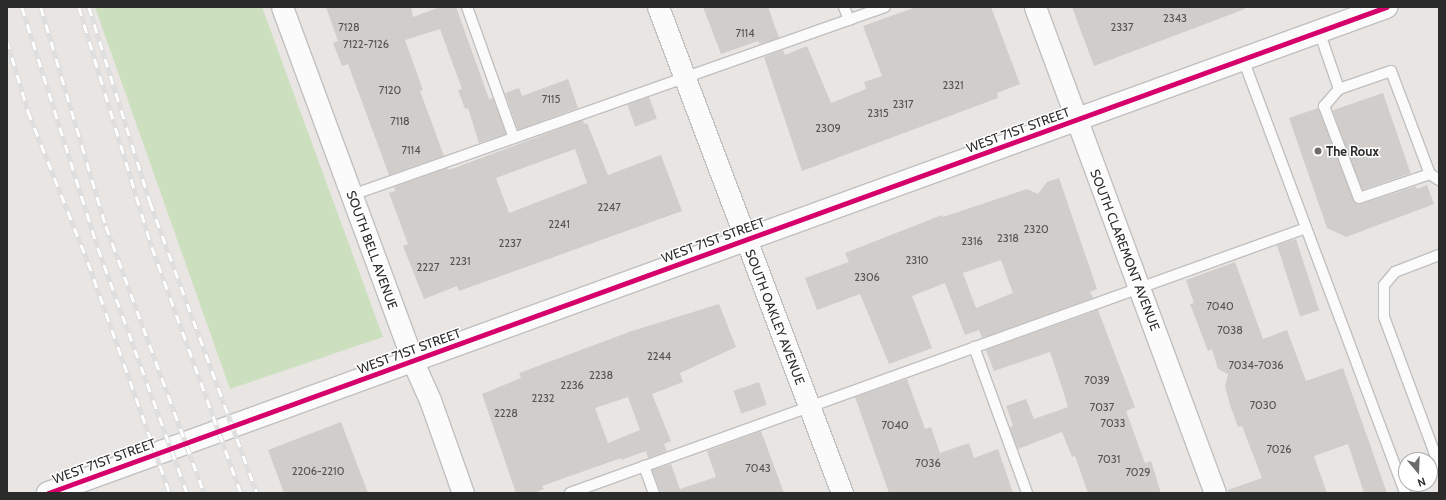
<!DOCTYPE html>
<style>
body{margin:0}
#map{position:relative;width:1446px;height:500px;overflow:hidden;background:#e8e5e2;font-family:Cabin,sans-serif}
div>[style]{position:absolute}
.green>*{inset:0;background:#cce0bf}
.building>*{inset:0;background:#d0cdcb;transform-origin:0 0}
.roads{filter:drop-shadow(1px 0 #c1c0c0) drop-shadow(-1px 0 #c1c0c0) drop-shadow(0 1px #c1c0c0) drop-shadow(0 -1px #c1c0c0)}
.service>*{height:10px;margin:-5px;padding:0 5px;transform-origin:5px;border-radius:5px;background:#fcfbfb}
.minor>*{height:21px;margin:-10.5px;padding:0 10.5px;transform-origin:10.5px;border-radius:10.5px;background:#fcfbfb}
.secondary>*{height:22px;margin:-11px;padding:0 11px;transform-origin:11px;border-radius:11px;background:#fcfbfb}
.rail>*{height:4.5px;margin-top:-2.25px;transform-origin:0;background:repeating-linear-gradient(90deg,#fff 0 9px,#dededf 0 18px);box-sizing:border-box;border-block:1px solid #dededf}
.cycleway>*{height:5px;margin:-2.5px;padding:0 2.5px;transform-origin:2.5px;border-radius:2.5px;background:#d6006c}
.dots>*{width:11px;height:11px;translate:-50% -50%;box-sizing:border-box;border:2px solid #fff;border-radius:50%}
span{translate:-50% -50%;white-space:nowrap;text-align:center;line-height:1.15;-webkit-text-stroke:3px #fff;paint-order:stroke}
.number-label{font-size:11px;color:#555454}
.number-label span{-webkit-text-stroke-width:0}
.street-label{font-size:13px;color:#2b2b2b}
.poi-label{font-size:13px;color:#2b2b2b;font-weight:700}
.left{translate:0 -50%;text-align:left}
.frame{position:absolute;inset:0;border:8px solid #2b2b2b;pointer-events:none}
.north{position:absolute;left:1398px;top:452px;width:40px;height:40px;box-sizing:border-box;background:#fff;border:1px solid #aaa;border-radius:50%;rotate:161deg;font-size:11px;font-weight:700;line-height:16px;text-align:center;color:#2b2b2b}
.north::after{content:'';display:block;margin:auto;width:14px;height:18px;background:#6d6c6b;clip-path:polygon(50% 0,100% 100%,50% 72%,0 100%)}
</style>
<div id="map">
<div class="green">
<i style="clip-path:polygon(95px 7px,262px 7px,383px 337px,230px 389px)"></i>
</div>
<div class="building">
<i style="clip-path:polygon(326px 7px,411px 7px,413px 17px,440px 7px,456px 7px,489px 99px,493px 98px,506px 134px,479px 143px,468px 108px,465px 109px,458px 90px,462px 89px,440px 29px,405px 40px,423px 90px,420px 91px,444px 156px,389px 175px,348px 64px,342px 66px,333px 43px,338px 41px)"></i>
<i style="clip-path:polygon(703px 7px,768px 7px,779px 38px,760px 44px,758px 41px,721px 54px)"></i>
<i style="clip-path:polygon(916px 7px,991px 7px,1020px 84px,997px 93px,998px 98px,802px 171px,764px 57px,783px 50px,785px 55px,807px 46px,831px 103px,866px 89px,864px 82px,882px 76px,863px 26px)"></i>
<i style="clip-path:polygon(1072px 7px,1244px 7px,1245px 9px,1094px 66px)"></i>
<i style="clip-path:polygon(568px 79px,578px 108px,518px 130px,505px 93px,519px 88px,522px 96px)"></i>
<i style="left:1383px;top:93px;width:85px;height:53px;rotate:71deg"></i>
<i style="left:649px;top:97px;width:23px;height:23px;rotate:70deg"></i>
<i style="clip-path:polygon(1318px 108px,1355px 203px,1361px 204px,1416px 186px,1417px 189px,1427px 185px,1434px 204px,1346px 237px,1327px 228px,1289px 118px)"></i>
<i style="clip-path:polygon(evenodd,583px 120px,584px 124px,587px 123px,608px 175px,661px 155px,682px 211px,459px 291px,457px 286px,424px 299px,403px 246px,408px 244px,389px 193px,395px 191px,394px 187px,448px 168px,449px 170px,583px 120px,575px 149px,587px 183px,509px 213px,496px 178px,575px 149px)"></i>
<i style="clip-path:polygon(evenodd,1059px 178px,1097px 289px,1090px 292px,1093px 298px,982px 338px,979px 330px,965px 335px,945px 283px,912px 296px,932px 348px,889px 364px,860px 294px,817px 310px,805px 278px,849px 262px,845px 253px,942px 215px,943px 217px,1027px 189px,1038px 194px,1047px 182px,1059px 178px,1001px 260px,1013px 293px,976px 308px,963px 273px,1001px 260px)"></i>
<i style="left:1296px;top:239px;width:75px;height:20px;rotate:72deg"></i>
<i style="clip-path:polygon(1235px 262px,1263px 339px,1287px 330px,1306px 381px,1343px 368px,1387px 493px,1364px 493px,1348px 444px,1314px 456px,1327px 493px,1228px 493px,1228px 490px,1262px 478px,1242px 426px,1238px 427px,1230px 405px,1225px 386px,1228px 374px,1218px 369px,1212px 349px,1208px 351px,1190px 304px,1194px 303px,1186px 280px)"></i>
<i style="clip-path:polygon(evenodd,719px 304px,736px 347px,680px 373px,683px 382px,652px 394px,671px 441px,664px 444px,667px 451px,648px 458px,646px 451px,621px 460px,621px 458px,542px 486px,544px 489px,534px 493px,516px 493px,482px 394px,521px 378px,519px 373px,632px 331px,719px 304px,628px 397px,640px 430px,608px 443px,595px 408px,628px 397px)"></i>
<i style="clip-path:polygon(1098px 310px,1135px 407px,1126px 411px,1145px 463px,1151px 461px,1161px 493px,1088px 493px,1075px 456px,1072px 457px,1062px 432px,1018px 449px,1010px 428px,1013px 426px,1006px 406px,1026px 399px,1034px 419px,1068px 407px,1063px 390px,1050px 352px,994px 371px,986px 350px)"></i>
<i style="clip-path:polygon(907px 379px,925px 429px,931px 427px,940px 453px,969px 443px,974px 458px,998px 449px,1013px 493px,889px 493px,855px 397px)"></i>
<i style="left:759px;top:382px;width:24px;height:27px;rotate:71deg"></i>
<i style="clip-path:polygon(341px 422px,368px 493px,284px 493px,268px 450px)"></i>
<i style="clip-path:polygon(761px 431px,784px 493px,661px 493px,652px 470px,671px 464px,680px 489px,716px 477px,707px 451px)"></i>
</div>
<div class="roads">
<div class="service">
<i style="left:467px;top:7px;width:139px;rotate:70.3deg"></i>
<i style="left:844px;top:7px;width:14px;rotate:69deg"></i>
<i style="left:1319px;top:31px;width:61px;rotate:71deg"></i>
<i style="left:1339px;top:89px;width:23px;rotate:131deg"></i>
<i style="left:1324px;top:106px;width:98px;rotate:69.2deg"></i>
<i style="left:1359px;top:198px;width:75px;rotate:-18.7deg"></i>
<i style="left:1430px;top:174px;width:11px;rotate:34deg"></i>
<i style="left:1243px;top:59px;width:463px;rotate:69.5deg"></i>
<i style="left:1339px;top:89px;width:55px;rotate:-19.1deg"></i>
<i style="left:1391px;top:71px;width:110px;rotate:69.3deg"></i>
<i style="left:352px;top:195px;width:565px;rotate:-19.43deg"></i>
<i style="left:1439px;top:255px;width:47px;rotate:158.9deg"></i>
<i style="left:1395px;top:272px;width:17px;rotate:130deg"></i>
<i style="left:1384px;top:285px;width:32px;rotate:90deg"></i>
<i style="left:1384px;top:317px;width:158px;rotate:69.6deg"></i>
<i style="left:974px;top:347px;width:155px;rotate:70deg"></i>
<i style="left:644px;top:466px;width:29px;rotate:70deg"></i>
<i style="left:570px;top:493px;width:782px;rotate:-19.8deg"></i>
</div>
<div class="minor">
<i style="left:282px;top:7px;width:378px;rotate:69.7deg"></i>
<i style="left:413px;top:362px;width:42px;rotate:65.9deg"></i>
<i style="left:430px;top:400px;width:99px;rotate:70.5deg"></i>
<i style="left:658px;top:7px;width:520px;rotate:69.26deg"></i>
<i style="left:1035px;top:7px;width:518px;rotate:69.68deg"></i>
</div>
<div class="secondary">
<i style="left:48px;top:493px;width:1424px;rotate:-19.96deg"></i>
</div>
</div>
<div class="rail">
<i style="left:22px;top:7px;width:253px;rotate:72.5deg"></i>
<i style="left:98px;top:248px;width:261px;rotate:70deg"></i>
<i style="left:41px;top:7px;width:228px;rotate:73.5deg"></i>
<i style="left:106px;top:226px;width:284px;rotate:69.8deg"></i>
<i style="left:79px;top:7px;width:251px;rotate:73.1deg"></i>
<i style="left:152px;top:247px;width:262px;rotate:70.1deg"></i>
<i style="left:89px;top:7px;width:204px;rotate:72.6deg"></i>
<i style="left:150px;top:202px;width:310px;rotate:69.8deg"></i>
<i style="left:7px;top:40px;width:74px;rotate:73.5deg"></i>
<i style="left:28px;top:111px;width:162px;rotate:68.3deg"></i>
<i style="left:88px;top:262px;width:245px;rotate:70.5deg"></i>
</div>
<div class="cycleway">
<i style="left:48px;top:493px;width:1424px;rotate:-19.96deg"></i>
</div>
<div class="dots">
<i style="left:1318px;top:151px;background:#6d6c6b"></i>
</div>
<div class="number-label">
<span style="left:1175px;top:18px">2343</span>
<span style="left:349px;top:27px">7128</span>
<span style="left:1122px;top:27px">2337</span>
<span style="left:745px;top:33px">7114</span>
<span style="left:366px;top:44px">7122-7126</span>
<span style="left:953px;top:85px">2321</span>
<span style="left:390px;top:90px">7120</span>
<span style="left:551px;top:99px">7115</span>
<span style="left:903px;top:104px">2317</span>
<span style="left:878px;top:113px">2315</span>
<span style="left:400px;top:121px">7118</span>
<span style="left:828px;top:128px">2309</span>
<span style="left:411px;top:150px">7114</span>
<span style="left:609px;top:207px">2247</span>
<span style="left:559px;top:224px">2241</span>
<span style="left:1036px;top:229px">2320</span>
<span style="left:1008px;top:238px">2318</span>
<span style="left:972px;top:241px">2316</span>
<span style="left:510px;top:243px">2237</span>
<span style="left:917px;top:260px">2310</span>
<span style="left:460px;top:261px">2231</span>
<span style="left:428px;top:267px">2227</span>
<span style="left:867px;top:277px">2306</span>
<span style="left:1220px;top:306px">7040</span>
<span style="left:1230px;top:330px">7038</span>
<span style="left:659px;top:356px">2244</span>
<span style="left:1256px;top:365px">7034-7036</span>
<span style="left:601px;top:375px">2238</span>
<span style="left:1097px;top:380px">7039</span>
<span style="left:572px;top:385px">2236</span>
<span style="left:543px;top:398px">2232</span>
<span style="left:1263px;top:405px">7030</span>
<span style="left:1102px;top:407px">7037</span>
<span style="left:506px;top:413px">2228</span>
<span style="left:1113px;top:423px">7033</span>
<span style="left:895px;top:425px">7040</span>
<span style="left:1279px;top:449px">7026</span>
<span style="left:1109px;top:459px">7031</span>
<span style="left:928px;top:463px">7036</span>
<span style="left:758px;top:468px">7043</span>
<span style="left:318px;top:471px">2206-2210</span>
<span style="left:1138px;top:472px">7029</span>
</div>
<div class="street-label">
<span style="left:1018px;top:130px;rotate:-20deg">WEST 71ST STREET</span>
<span style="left:713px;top:240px;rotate:-20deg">WEST 71ST STREET</span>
<span style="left:372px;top:250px;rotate:70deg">SOUTH BELL AVENUE</span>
<span style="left:1125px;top:250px;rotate:69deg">SOUTH CLAREMONT AVENUE</span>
<span style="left:775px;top:317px;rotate:69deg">SOUTH OAKLEY AVENUE</span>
<span style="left:409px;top:351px;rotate:-20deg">WEST 71ST STREET</span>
<span style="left:104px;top:461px;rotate:-20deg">WEST 71ST STREET</span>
</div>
<div class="poi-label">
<span class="left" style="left:1326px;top:151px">The Roux</span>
</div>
<div class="frame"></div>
<div class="north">N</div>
</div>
